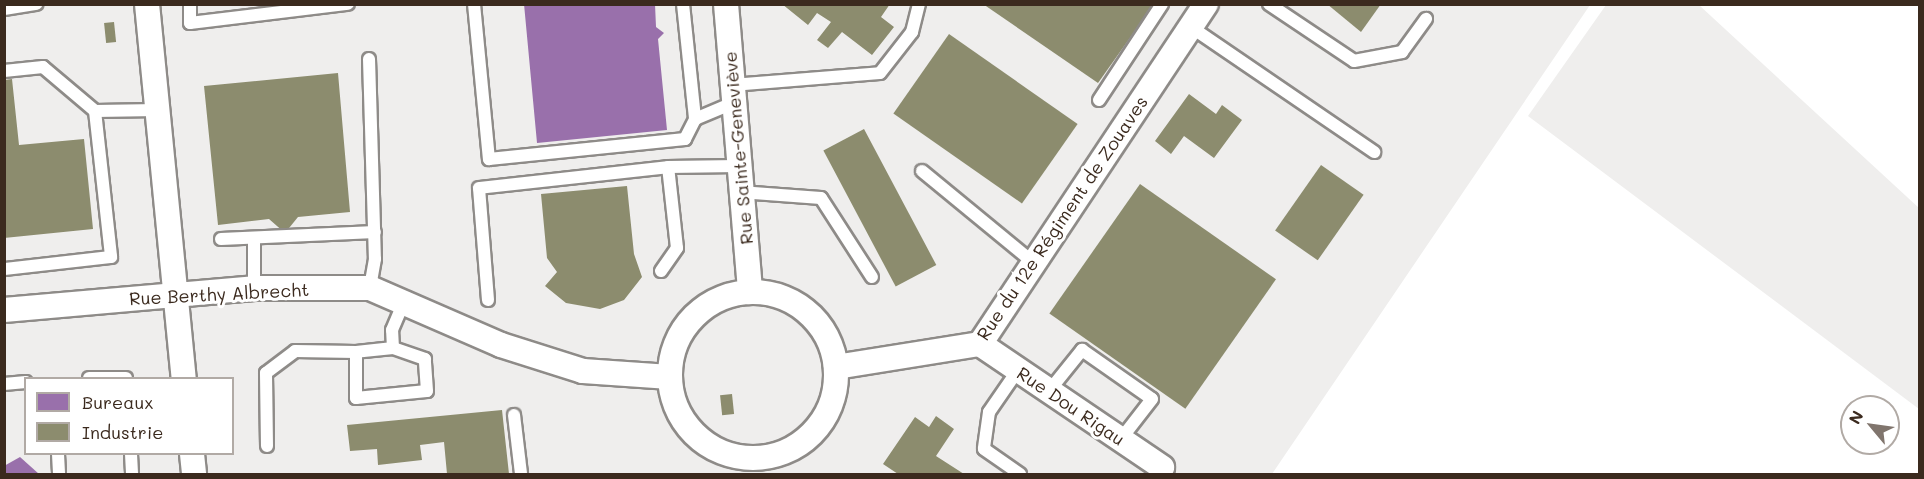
<!DOCTYPE html>
<meta charset="utf-8">
<style>
body{margin:0}
#map{position:relative;width:1924px;height:479px;overflow:hidden;background:#fff;font-family:Mali,sans-serif}
div>[style]{position:absolute}
.built>*{inset:0;background:#efeeed}
.offices>*{inset:0;background:#9970ab}
.industry>*{inset:0;background:#8c8c6e;transform-origin:0 0}
.roads{filter:drop-shadow(2px 0 #8e8b88) drop-shadow(-2px 0 #8e8b88) drop-shadow(0 2px #8e8b88) drop-shadow(0 -2px #8e8b88)}
.lane>*{height:12px;margin:-6px;padding:0 6px;transform-origin:6px;border-radius:6px;background:#fff}
.street>*{height:24px;margin:-12px;padding:0 12px;transform-origin:12px;border-radius:12px;background:#fff}
.street>.ring{margin:-12px;padding:0;box-sizing:content-box;background:none;border:24px solid #fff;border-radius:50%}
span{translate:-50% -50%;white-space:nowrap;text-align:center;line-height:1.15;-webkit-text-stroke:6px #fff;paint-order:stroke}
.street-label{font-size:18px;color:#3b2a1e}
.frame{position:absolute;inset:0;border:6px solid #3b2a1e;pointer-events:none}
.legend{position:absolute;left:24px;top:377px;width:210px;height:78px;box-sizing:border-box;background:#fff;border:2px solid #b1aaa5;margin:0;padding:8px 10px;list-style:none;font-size:18px;color:#3b2a1e}
.legend li{display:flex;align-items:center;gap:12px;height:30px}
.legend b{width:30px;border:2px solid #b1aaa5}
.north{position:absolute;left:1840px;top:395px;width:60px;height:60px;box-sizing:border-box;background:#fff;border:2px solid #b1aaa5;border-radius:50%;rotate:299deg;font-size:16px;font-weight:700;line-height:24px;text-align:center;color:#3b2a1e}
.north::after{content:'';display:block;margin:auto;width:21px;height:27px;background:#80756d;clip-path:polygon(50% 0,100% 100%,50% 72%,0 100%)}
</style>
<div id="map">
<div class="built">
<i style="clip-path:polygon(evenodd,4px 5px,1590px 5px,1272px 474px,5px 474px,4px 5px,26px 378px,232px 378px,232px 454px,26px 454px,26px 378px)"></i>
<i style="clip-path:polygon(1606px 5px,1699px 5px,1919px 208px,1919px 409px,1528px 116px)"></i>
</div>
<div class="offices">
<i style="clip-path:polygon(524px 4px,655px 4px,656px 27px,664px 33px,658px 39px,667px 130px,537px 143px)"></i>
<i style="clip-path:polygon(20px 457px,39px 474px,4px 474px,4px 466px)"></i>
</div>
<div class="industry">
<i style="clip-path:polygon(782px 4px,890px 4px,881px 17px,894px 27px,872px 55px,842px 32px,828px 48px,817px 40px,831px 22px,817px 13px,808px 25px)"></i>
<i style="clip-path:polygon(983px 4px,1154px 4px,1098px 83px)"></i>
<i style="clip-path:polygon(1327px 4px,1381px 4px,1361px 32px)"></i>
<i style="left:114px;top:22px;width:20px;height:10px;rotate:84deg"></i>
<i style="left:949px;top:34px;width:157px;height:97px;rotate:35deg"></i>
<i style="clip-path:polygon(338px 73px,350px 212px,298px 217px,285px 233px,269px 219px,218px 225px,204px 86px)"></i>
<i style="clip-path:polygon(12px 79px,19px 145px,84px 139px,93px 229px,4px 238px,4px 80px)"></i>
<i style="clip-path:polygon(1189px 94px,1216px 114px,1222px 105px,1242px 120px,1214px 158px,1184px 136px,1171px 154px,1155px 141px)"></i>
<i style="left:864px;top:129px;width:154px;height:46px;rotate:62deg"></i>
<i style="left:1321px;top:165px;width:52px;height:80px;rotate:35deg"></i>
<i style="left:1140px;top:184px;width:166px;height:158px;rotate:35deg"></i>
<i style="clip-path:polygon(627px 186px,634px 254px,642px 277px,624px 300px,600px 309px,566px 303px,545px 286px,557px 272px,547px 258px,541px 194px)"></i>
<i style="left:732px;top:394px;width:20px;height:12px;rotate:84deg"></i>
<i style="clip-path:polygon(502px 410px,509px 474px,447px 474px,444px 442px,420px 445px,422px 460px,378px 465px,377px 449px,350px 451px,347px 425px)"></i>
<i style="clip-path:polygon(936px 416px,954px 429px,936px 456px,964px 474px,898px 474px,883px 464px,915px 417px,929px 427px)"></i>
</div>
<div class="roads">
<div class="lane">
<i style="left:190px;top:4px;width:19px;rotate:90deg"></i>
<i style="left:190px;top:23px;width:159px;rotate:-6.9deg"></i>
<i style="left:474px;top:4px;width:156px;rotate:84.5deg"></i>
<i style="left:489px;top:159px;width:197px;rotate:-5.8deg"></i>
<i style="left:685px;top:139px;width:22px;rotate:-63deg"></i>
<i style="left:695px;top:119px;width:41px;rotate:-22.8deg"></i>
<i style="left:683px;top:4px;width:116px;rotate:84deg"></i>
<i style="left:1269px;top:4px;width:102px;rotate:33.8deg"></i>
<i style="left:1354px;top:61px;width:49px;rotate:-10.6deg"></i>
<i style="left:1402px;top:52px;width:41px;rotate:-54deg"></i>
<i style="left:4px;top:9px;width:33px;rotate:-9deg"></i>
<i style="left:1191px;top:27px;width:222px;rotate:34.3deg"></i>
<i style="left:369px;top:59px;width:200px;rotate:88.3deg"></i>
<i style="left:375px;top:259px;width:29px;rotate:100deg"></i>
<i style="left:4px;top:71px;width:39px;rotate:-6deg"></i>
<i style="left:43px;top:67px;width:68px;rotate:40.2deg"></i>
<i style="left:95px;top:111px;width:147px;rotate:83.7deg"></i>
<i style="left:111px;top:257px;width:108px;rotate:173.6deg"></i>
<i style="left:732px;top:85px;width:148px;rotate:-4.6deg"></i>
<i style="left:880px;top:73px;width:52px;rotate:-52deg"></i>
<i style="left:912px;top:32px;width:29px;rotate:-76deg"></i>
<i style="left:1099px;top:100px;width:115px;rotate:-56.7deg"></i>
<i style="left:95px;top:111px;width:63px;rotate:-0.9deg"></i>
<i style="left:922px;top:171px;width:145px;rotate:39.4deg"></i>
<i style="left:740px;top:192px;width:81px;rotate:4.2deg"></i>
<i style="left:821px;top:198px;width:94px;rotate:57.2deg"></i>
<i style="left:254px;top:238px;width:50px;rotate:90deg"></i>
<i style="left:221px;top:239px;width:154px;rotate:-2.6deg"></i>
<i style="left:661px;top:271px;width:28px;rotate:-55deg"></i>
<i style="left:677px;top:248px;width:81px;rotate:-96.3deg"></i>
<i style="left:668px;top:167px;width:70px;rotate:-0.8deg"></i>
<i style="left:488px;top:300px;width:112px;rotate:-94.6deg"></i>
<i style="left:479px;top:188px;width:190px;rotate:-6.3deg"></i>
<i style="left:393px;top:348px;width:37px;rotate:174deg"></i>
<i style="left:356px;top:352px;width:46px;rotate:90deg"></i>
<i style="left:356px;top:398px;width:71px;rotate:-5.6deg"></i>
<i style="left:427px;top:391px;width:32px;rotate:-94deg"></i>
<i style="left:425px;top:359px;width:34px;rotate:-161deg"></i>
<i style="left:393px;top:348px;width:18px;rotate:-93deg"></i>
<i style="left:392px;top:330px;width:30px;rotate:-67deg"></i>
<i style="left:1018px;top:370px;width:51px;rotate:124.6deg"></i>
<i style="left:989px;top:412px;width:37px;rotate:98deg"></i>
<i style="left:984px;top:449px;width:44px;rotate:34.8deg"></i>
<i style="left:89px;top:378px;width:37px"></i>
<i style="left:4px;top:384px;width:22px;rotate:-5deg"></i>
<i style="left:1049px;top:391px;width:53px;rotate:-51.2deg"></i>
<i style="left:1082px;top:350px;width:85px;rotate:35deg"></i>
<i style="left:1152px;top:399px;width:51px;rotate:127.8deg"></i>
<i style="left:514px;top:415px;width:59px;rotate:83.2deg"></i>
<i style="left:267px;top:446px;width:73px;rotate:-90.8deg"></i>
<i style="left:266px;top:373px;width:36px;rotate:-37deg"></i>
<i style="left:295px;top:351px;width:61px;rotate:0.9deg"></i>
<i style="left:58px;top:454px;width:20px;rotate:87deg"></i>
<i style="left:131px;top:454px;width:20px;rotate:87deg"></i>
</div>
<div class="street">
<i style="left:147px;top:4px;width:376px;rotate:84.4deg"></i>
<i style="left:726px;top:4px;width:289px;rotate:85.2deg"></i>
<i class="ring" style="left:670px;top:292px;width:142px;height:142px"></i>
<i style="left:4px;top:310px;width:251px;rotate:-5deg"></i>
<i style="left:254px;top:288px;width:116px"></i>
<i style="left:370px;top:288px;width:143px;rotate:23.5deg"></i>
<i style="left:501px;top:345px;width:86px;rotate:17.6deg"></i>
<i style="left:583px;top:371px;width:87px;rotate:3.9deg"></i>
<i style="left:980px;top:344px;width:220px;rotate:34.1deg"></i>
<i style="left:836px;top:367px;width:146px;rotate:-9.1deg"></i>
<i style="left:980px;top:344px;width:408px;rotate:-56.4deg"></i>
<i style="left:192px;top:454px;width:20px;rotate:84deg"></i>
</div>
</div>
<div class="street-label">
<span style="left:738px;top:148px;rotate:-95deg">Rue Sainte-Geneviève</span>
<span style="left:1062px;top:218px;rotate:-56deg">Rue du 12e Régiment de Zouaves</span>
<span style="left:219px;top:294px;rotate:-3deg">Rue Berthy Albrecht</span>
<span style="left:1071px;top:406px;rotate:34deg">Rue Dou Rigau</span>
</div>
<div class="frame"></div>
<ul class="legend">
<li><b style="height:16px;background:#9970ab"></b>Bureaux</li>
<li><b style="height:16px;background:#8c8c6e"></b>Industrie</li>
</ul>
<div class="north">N</div>
</div>
